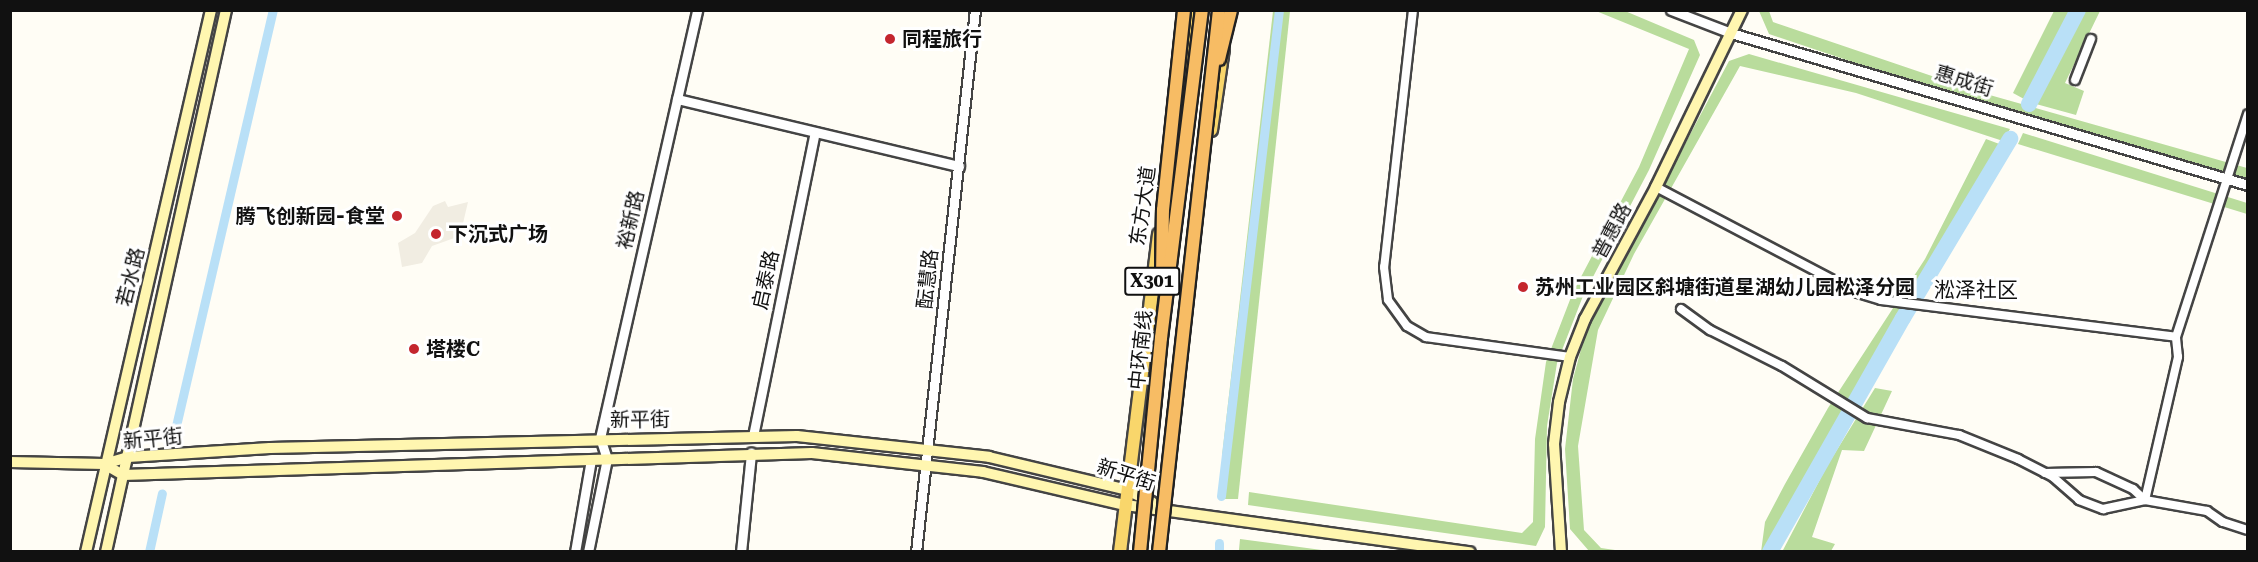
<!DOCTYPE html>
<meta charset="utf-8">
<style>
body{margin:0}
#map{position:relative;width:2258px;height:562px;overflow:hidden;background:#fffdf5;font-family:"Roboto Serif","Noto Sans SC",serif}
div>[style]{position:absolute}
.forest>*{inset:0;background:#b9dc9c}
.plaza>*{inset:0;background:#f1ede2}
.canal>*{height:9px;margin:-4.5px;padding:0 4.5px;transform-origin:4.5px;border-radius:4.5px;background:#b9e0f7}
.river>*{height:16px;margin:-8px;padding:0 8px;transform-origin:8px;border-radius:8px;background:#b9e0f7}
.roads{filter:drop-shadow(2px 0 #444) drop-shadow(-2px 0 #444) drop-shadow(0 2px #444) drop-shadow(0 -2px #444)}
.minor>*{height:8px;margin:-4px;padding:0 4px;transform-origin:4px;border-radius:4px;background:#fff}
.tertiary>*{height:9px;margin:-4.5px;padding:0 4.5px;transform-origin:4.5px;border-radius:4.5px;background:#fff}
.secondary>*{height:10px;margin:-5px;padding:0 5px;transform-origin:5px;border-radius:5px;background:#fff6b0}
.primary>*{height:12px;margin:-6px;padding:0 6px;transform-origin:6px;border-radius:6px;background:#f9d66b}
.bridges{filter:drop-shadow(2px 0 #222) drop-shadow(-2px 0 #222) drop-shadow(0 2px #222) drop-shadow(0 -2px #222)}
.trunk-bridge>*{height:12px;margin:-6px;padding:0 6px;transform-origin:6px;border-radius:6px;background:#f7bc64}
.dots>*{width:16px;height:16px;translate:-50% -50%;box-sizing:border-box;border:3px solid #fff;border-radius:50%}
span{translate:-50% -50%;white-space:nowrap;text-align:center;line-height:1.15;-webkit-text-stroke:6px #fff;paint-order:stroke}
.shield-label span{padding:2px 4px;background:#fff;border:2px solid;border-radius:4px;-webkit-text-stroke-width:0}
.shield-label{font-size:18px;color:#111;font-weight:700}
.poi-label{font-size:20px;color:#111;font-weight:700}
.left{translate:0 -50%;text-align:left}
.right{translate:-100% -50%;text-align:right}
.street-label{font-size:20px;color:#111}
.neighbourhood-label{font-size:21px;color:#111}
.frame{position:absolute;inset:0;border:12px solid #111;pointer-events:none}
</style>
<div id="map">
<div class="forest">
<i style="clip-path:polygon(1273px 11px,1290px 11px,1238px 499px,1222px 499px,1222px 456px)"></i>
<i style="clip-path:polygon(1596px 11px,1625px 11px,1694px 40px,1700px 55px,1649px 170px,1583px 296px,1557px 363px,1547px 426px,1545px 527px,1536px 546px,1248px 505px,1249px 492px,1522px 533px,1533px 522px,1535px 439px,1546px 362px,1573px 292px,1639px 167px,1689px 49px)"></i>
<i style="clip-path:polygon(1759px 11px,1769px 11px,1773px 22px,1979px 92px,2247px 168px,2247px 179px,1960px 98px,1769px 34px)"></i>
<i style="clip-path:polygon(2054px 11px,2070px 11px,2024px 99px,2013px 93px)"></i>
<i style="clip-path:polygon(2083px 11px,2100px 11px,2065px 83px,2084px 91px,2076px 115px,2036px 104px)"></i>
<i style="clip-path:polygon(1749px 54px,2010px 129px,2003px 141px,1856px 93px,1740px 66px,1634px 254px,1598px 330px,1578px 446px,1584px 530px,1601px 548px,1622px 551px,1589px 551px,1570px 529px,1565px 449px,1573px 379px,1586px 331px,1729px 61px)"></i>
<i style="clip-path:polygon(2023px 133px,2247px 203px,2247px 214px,2018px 144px)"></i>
<i style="clip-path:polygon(1986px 139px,2002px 145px,1776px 535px,1773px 551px,1761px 552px,1765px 522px,1785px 484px,1828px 408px,1925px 259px)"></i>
<i style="clip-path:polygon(1875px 388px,1892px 391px,1864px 451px,1842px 450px,1812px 537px,1835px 544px,1831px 551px,1782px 552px,1827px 466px)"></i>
<i style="clip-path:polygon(1240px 539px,1329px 551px,1239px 550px)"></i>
</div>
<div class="plaza">
<i style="clip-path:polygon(445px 201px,448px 207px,468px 202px,460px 236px,432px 246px,422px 263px,402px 267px,398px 243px,415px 233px,433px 206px)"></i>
</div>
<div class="canal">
<i style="left:176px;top:426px;width:427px;rotate:-76.9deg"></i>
<i style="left:1221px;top:496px;width:489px;rotate:-83.2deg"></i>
<i style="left:149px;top:552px;width:60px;rotate:-77.6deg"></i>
<i style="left:1219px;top:552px;width:9px;rotate:-90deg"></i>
</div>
<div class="river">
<i style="left:2029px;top:104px;width:106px;rotate:-62.5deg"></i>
<i style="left:1770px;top:552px;width:269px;rotate:-60.4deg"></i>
<i style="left:1903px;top:318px;width:209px;rotate:-59.1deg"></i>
</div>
<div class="roads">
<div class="minor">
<i style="left:1413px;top:10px;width:259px;rotate:96.4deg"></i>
<i style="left:1384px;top:267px;width:33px;rotate:83deg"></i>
<i style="left:1388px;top:300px;width:32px;rotate:54deg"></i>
<i style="left:1407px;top:326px;width:22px;rotate:30deg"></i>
<i style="left:1426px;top:337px;width:145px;rotate:7.9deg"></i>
<i style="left:2075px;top:80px;width:44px;rotate:-68.7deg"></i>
<i style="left:1656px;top:187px;width:228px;rotate:27.7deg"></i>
<i style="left:1858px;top:293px;width:24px;rotate:17deg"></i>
<i style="left:1881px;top:300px;width:297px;rotate:7.1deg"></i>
<i style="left:2176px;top:337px;width:234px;rotate:-72.1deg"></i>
<i style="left:1681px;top:309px;width:36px;rotate:36deg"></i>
<i style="left:1710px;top:330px;width:80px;rotate:26.6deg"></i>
<i style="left:1782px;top:366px;width:100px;rotate:31.5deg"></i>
<i style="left:1867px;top:418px;width:94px;rotate:10.5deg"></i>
<i style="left:1959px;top:435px;width:64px;rotate:22.1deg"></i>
<i style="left:2018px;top:459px;width:39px;rotate:27deg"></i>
<i style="left:2053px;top:477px;width:35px;rotate:41deg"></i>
<i style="left:2079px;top:500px;width:26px;rotate:21deg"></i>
<i style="left:2103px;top:509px;width:43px;rotate:-12.1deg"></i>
<i style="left:2145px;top:500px;width:63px;rotate:10.1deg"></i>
<i style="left:2207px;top:511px;width:19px;rotate:35deg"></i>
<i style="left:2223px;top:522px;width:25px;rotate:18deg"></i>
<i style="left:2045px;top:473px;width:51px;rotate:-1.1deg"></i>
<i style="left:2096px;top:472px;width:41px;rotate:24.7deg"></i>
<i style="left:2133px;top:489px;width:16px;rotate:43deg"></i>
<i style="left:2145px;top:500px;width:147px;rotate:-77deg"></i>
<i style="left:2178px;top:357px;width:20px;rotate:-96deg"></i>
</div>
<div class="tertiary">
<i style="left:1671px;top:10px;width:64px;rotate:21deg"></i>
<i style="left:1731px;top:33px;width:539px;rotate:16.38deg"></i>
<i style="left:677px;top:99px;width:290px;rotate:13.4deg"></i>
<i style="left:753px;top:436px;width:310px;rotate:-78.5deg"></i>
<i style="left:575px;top:552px;width:94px;rotate:-80.2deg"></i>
<i style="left:588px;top:552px;width:95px;rotate:-78.5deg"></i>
<i style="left:607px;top:459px;width:22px;rotate:-108deg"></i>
<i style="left:600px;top:438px;width:439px;rotate:-77.2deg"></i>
<i style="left:741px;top:552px;width:100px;rotate:-84.2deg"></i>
<i style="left:916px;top:552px;width:545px;rotate:-83.79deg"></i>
</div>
<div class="secondary">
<i style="left:10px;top:462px;width:94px;rotate:1.2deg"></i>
<i style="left:104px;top:464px;width:25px;rotate:-16deg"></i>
<i style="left:128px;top:457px;width:142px;rotate:-3.6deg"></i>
<i style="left:270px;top:448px;width:527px;rotate:-1.3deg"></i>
<i style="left:797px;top:436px;width:193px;rotate:6.2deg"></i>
<i style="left:989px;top:457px;width:142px;rotate:13.4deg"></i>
<i style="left:1127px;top:490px;width:28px;rotate:26deg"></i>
<i style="left:104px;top:464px;width:22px;rotate:30deg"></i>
<i style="left:123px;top:475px;width:689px;rotate:-1.83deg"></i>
<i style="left:812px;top:453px;width:172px;rotate:6.3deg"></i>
<i style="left:983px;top:472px;width:146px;rotate:13.1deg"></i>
<i style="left:1125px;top:505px;width:348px;rotate:7.8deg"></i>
<i style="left:86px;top:552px;width:556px;rotate:-77.01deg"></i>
<i style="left:106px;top:552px;width:555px;rotate:-77.52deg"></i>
<i style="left:1561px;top:552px;width:108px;rotate:-93.7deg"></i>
<i style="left:1554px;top:444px;width:42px;rotate:-83.2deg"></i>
<i style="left:1559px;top:402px;width:46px;rotate:-76.3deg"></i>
<i style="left:1570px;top:357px;width:41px;rotate:-68.5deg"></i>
<i style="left:1585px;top:319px;width:150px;rotate:-61.7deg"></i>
<i style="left:1656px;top:187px;width:197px;rotate:-64.1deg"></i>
</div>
<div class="primary">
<i style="left:1184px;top:63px;width:53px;rotate:-82.5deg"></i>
<i style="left:1211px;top:130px;width:82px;rotate:-81.6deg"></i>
<i style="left:1120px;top:552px;width:320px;rotate:-83deg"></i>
</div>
</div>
<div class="bridges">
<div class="trunk-bridge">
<i style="left:1219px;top:59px;width:50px;rotate:-76.2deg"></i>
<i style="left:1162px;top:278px;width:68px;rotate:-89.2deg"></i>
<i style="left:1163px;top:210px;width:201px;rotate:-84deg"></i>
<i style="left:1140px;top:552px;width:215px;rotate:-84.4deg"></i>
<i style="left:1161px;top:338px;width:331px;rotate:-82.9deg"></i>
<i style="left:1159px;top:552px;width:545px;rotate:-83.68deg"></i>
</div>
</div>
<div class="dots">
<i style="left:890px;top:39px;background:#c4262e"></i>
<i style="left:397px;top:216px;background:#c4262e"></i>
<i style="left:436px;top:234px;background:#c4262e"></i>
<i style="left:1523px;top:287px;background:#c4262e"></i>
<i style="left:414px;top:349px;background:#c4262e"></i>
</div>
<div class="shield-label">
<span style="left:1152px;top:281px">X301</span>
</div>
<div class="poi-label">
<span class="left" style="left:902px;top:39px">同程旅行</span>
<span class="right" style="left:385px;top:216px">腾飞创新园-食堂</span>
<span class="left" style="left:448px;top:234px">下沉式广场</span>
<span class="left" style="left:1535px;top:287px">苏州工业园区斜塘街道星湖幼儿园松泽分园</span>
<span class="left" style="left:426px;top:349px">塔楼C</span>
</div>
<div class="street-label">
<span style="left:1964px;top:81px;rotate:17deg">惠成街</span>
<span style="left:1143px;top:206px;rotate:-82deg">东方大道</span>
<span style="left:631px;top:220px;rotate:-77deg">裕新路</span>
<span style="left:1612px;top:231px;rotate:-62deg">普惠路</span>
<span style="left:131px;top:277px;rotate:-76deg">若水路</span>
<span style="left:928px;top:279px;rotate:-84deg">酝慧路</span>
<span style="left:766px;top:280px;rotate:-78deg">启泰路</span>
<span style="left:1141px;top:350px;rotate:-84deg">中环南线</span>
<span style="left:640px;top:420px;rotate:-1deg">新平街</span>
<span style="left:153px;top:439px;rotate:-6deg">新平街</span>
<span style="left:1126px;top:475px;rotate:18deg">新平街</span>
</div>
<div class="neighbourhood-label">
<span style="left:1976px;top:290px">淞泽社区</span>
</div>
<div class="frame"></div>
</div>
